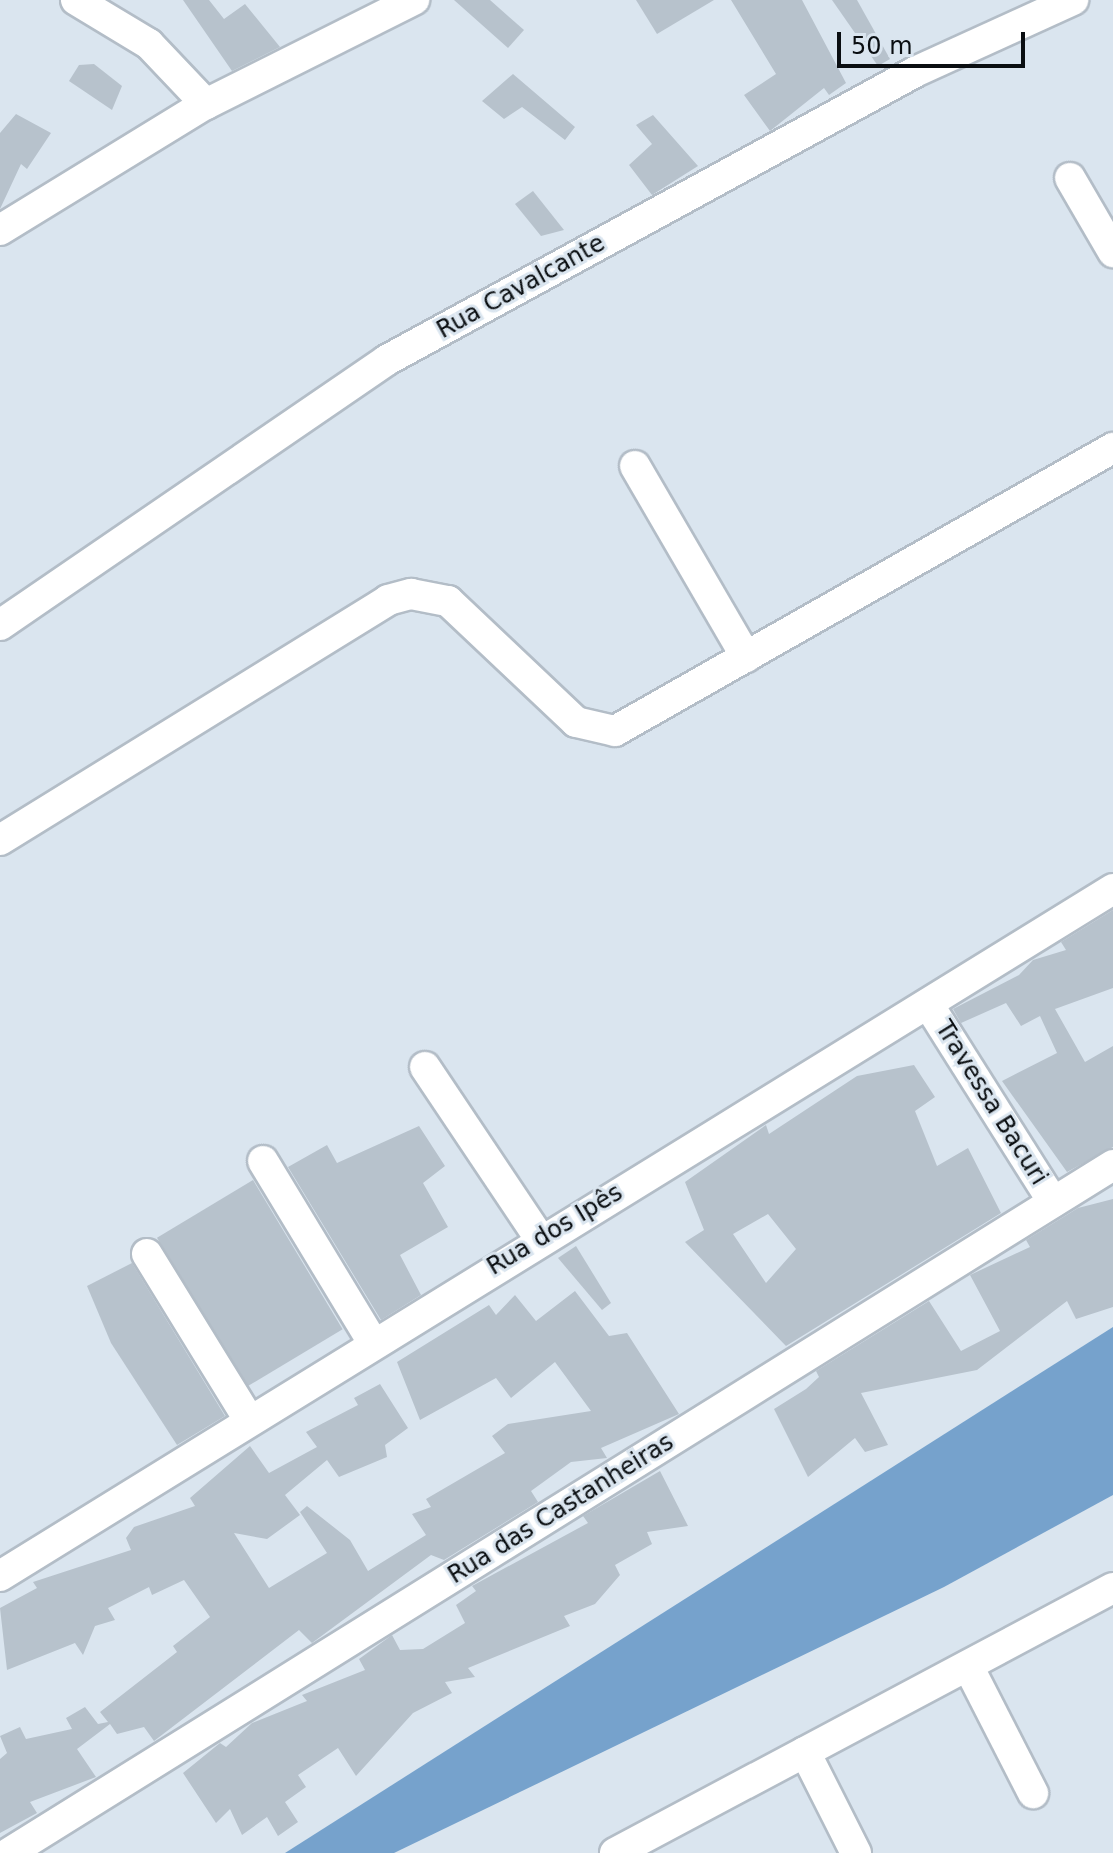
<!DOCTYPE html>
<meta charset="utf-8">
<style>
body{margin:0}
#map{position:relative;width:1113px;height:1853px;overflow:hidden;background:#dae5ef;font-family:"DejaVu Sans",sans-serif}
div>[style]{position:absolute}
.forest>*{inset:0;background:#76a2cc}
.building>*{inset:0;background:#b7c2cc;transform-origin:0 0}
.roads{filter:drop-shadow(2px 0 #b3bdc7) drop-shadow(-2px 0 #b3bdc7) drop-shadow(0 2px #b3bdc7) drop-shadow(0 -2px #b3bdc7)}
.minor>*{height:30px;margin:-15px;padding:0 15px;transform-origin:15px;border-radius:15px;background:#fff}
span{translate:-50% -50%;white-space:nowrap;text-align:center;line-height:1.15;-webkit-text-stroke:6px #dae5ef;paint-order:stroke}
.street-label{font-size:24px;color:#0a0e11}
.scale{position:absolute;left:837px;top:32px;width:188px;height:36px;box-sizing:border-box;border:4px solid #0a0e11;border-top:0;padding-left:10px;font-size:24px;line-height:28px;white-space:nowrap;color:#0a0e11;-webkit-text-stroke:6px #dae5ef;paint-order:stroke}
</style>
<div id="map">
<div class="forest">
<i style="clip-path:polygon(1113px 1327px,1113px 1495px,944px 1587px,394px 1853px,285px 1853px)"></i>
</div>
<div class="building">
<i style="clip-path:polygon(183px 0,209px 0,224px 19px,245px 4px,280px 47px,232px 71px)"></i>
<i style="clip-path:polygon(454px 0,490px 0,524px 30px,508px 48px)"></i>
<i style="clip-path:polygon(636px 0,714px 0,657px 34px)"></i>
<i style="clip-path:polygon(731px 0,802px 0,846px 83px,829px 95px,824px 88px,770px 131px,744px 95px,776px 74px)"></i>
<i style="clip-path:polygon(832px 0,857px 0,890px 59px,878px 66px)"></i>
<i style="clip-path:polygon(94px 64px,122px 86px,112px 110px,69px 81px,79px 65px)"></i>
<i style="clip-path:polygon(513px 74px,575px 127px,565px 140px,522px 107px,504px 119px,482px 101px)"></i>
<i style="clip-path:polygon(16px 114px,51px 133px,27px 169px,21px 164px,0 209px,0 133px)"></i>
<i style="clip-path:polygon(653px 115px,698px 166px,652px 195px,629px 165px,652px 144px,636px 125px)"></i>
<i style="clip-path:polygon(533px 191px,564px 230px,541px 236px,515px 204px)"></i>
<i style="clip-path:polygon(1113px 910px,1113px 988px,1055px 1009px,1085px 1062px,1113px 1046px,1113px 1147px,1067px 1172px,1002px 1081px,1057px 1053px,1040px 1016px,1021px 1026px,1006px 1003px,961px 1023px,953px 1009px,1019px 975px,1033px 960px,1066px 950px,1061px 942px)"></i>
<i style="clip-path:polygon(evenodd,914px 1065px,935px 1097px,915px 1111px,937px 1166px,968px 1148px,1001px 1213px,786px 1346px,685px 1242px,704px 1230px,685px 1182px,766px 1125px,769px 1134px,857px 1076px,914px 1065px,768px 1214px,796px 1249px,766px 1283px,733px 1234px,768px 1214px)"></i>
<i style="clip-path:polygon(419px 1126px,445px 1166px,423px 1183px,448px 1227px,400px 1255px,421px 1295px,381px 1320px,288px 1167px,327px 1145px,337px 1163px)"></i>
<i style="left:253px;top:1180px;width:174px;height:112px;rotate:59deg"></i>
<i style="clip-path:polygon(1113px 1199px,1113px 1307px,1076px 1319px,1067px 1301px,977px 1370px,861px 1393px,888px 1445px,865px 1452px,855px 1438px,808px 1477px,774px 1409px,806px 1389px,819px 1377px,816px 1371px,929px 1301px,961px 1351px,1000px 1331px,970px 1275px,1030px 1247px,1026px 1240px,1078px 1208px)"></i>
<i style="clip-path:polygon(576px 1246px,611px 1303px,602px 1310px,558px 1258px)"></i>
<i style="clip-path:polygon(132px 1263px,225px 1416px,177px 1445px,111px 1343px,87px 1286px)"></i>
<i style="clip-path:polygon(575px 1291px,609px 1336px,627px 1333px,679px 1414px,601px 1448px,607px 1458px,571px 1462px,531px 1491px,538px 1502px,444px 1560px,431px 1555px,312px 1643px,299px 1630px,154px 1741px,144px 1727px,117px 1734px,110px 1724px,77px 1749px,96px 1777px,30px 1802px,37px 1813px,0 1833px,0 1759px,7px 1753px,0 1736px,20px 1727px,26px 1739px,72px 1729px,66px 1718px,85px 1707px,98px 1724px,108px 1722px,100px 1712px,177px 1652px,173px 1646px,210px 1617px,184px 1580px,152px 1595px,149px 1587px,108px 1608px,115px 1620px,95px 1626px,83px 1655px,75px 1643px,7px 1670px,0 1608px,37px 1588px,33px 1582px,131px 1550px,126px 1538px,134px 1527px,195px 1506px,190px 1498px,250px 1446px,269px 1473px,317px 1447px,306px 1432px,358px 1405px,354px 1398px,380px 1384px,408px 1428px,385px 1445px,387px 1457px,339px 1477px,327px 1460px,285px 1495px,300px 1515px,267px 1539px,234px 1533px,269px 1588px,327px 1553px,300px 1512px,307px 1506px,350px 1540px,368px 1571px,426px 1535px,412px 1514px,431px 1507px,426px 1499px,505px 1453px,492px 1436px,508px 1424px,591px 1411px,555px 1362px,511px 1398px,496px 1378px,420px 1420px,397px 1362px,489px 1305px,496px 1315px,515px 1295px,536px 1321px)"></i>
<i style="clip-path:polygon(660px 1471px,688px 1526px,647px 1532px,652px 1544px,615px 1565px,620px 1575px,595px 1604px,564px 1616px,570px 1626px,468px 1668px,475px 1677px,445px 1682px,452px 1693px,413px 1713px,356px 1776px,338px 1748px,298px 1775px,306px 1787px,285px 1802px,298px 1822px,278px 1836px,267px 1817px,242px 1835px,230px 1809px,216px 1823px,183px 1773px,220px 1743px,226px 1747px,252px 1723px,307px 1701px,302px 1695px,365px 1670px,359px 1659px,392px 1635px,400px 1650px,423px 1649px,465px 1623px,456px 1605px,476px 1591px,472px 1586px,588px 1523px,583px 1516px)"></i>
</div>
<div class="roads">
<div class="minor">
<i style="left:76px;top:0;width:85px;rotate:31.1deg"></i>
<i style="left:149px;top:44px;width:83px;rotate:46.5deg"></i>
<i style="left:1070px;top:178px;width:86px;rotate:59.8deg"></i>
<i style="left:0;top:230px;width:241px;rotate:-31.5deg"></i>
<i style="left:206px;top:104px;width:233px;rotate:-26.6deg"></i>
<i style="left:635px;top:466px;width:221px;rotate:59.8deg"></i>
<i style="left:0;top:625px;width:469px;rotate:-34.4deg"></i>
<i style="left:387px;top:360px;width:601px;rotate:-28.61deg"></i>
<i style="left:915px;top:72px;width:174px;rotate:-24.5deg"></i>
<i style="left:0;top:840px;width:456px;rotate:-31.7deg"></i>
<i style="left:388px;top:600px;width:24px;rotate:-15deg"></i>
<i style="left:411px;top:594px;width:38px;rotate:11deg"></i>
<i style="left:448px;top:601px;width:176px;rotate:43.4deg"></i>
<i style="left:576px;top:722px;width:40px;rotate:13deg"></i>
<i style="left:615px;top:731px;width:573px;rotate:-29.61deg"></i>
<i style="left:928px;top:1004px;width:234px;rotate:57.7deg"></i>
<i style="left:425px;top:1067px;width:207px;rotate:56.2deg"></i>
<i style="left:263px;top:1161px;width:210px;rotate:58.8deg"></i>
<i style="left:147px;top:1254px;width:193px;rotate:58.4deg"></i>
<i style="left:0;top:1576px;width:1308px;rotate:-31.68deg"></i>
<i style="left:968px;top:1666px;width:143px;rotate:62.9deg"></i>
<i style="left:805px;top:1752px;width:113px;rotate:63.2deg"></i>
<i style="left:9px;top:1853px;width:1301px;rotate:-31.93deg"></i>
<i style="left:615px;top:1853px;width:564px;rotate:-28.02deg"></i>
</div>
</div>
<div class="street-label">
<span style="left:521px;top:287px;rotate:-29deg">Rua Cavalcante</span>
<span style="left:991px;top:1103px;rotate:58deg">Travessa Bacuri</span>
<span style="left:555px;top:1230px;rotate:-31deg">Rua dos Ipês</span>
<span style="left:561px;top:1509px;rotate:-32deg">Rua das Castanheiras</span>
</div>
<div class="scale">50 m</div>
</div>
